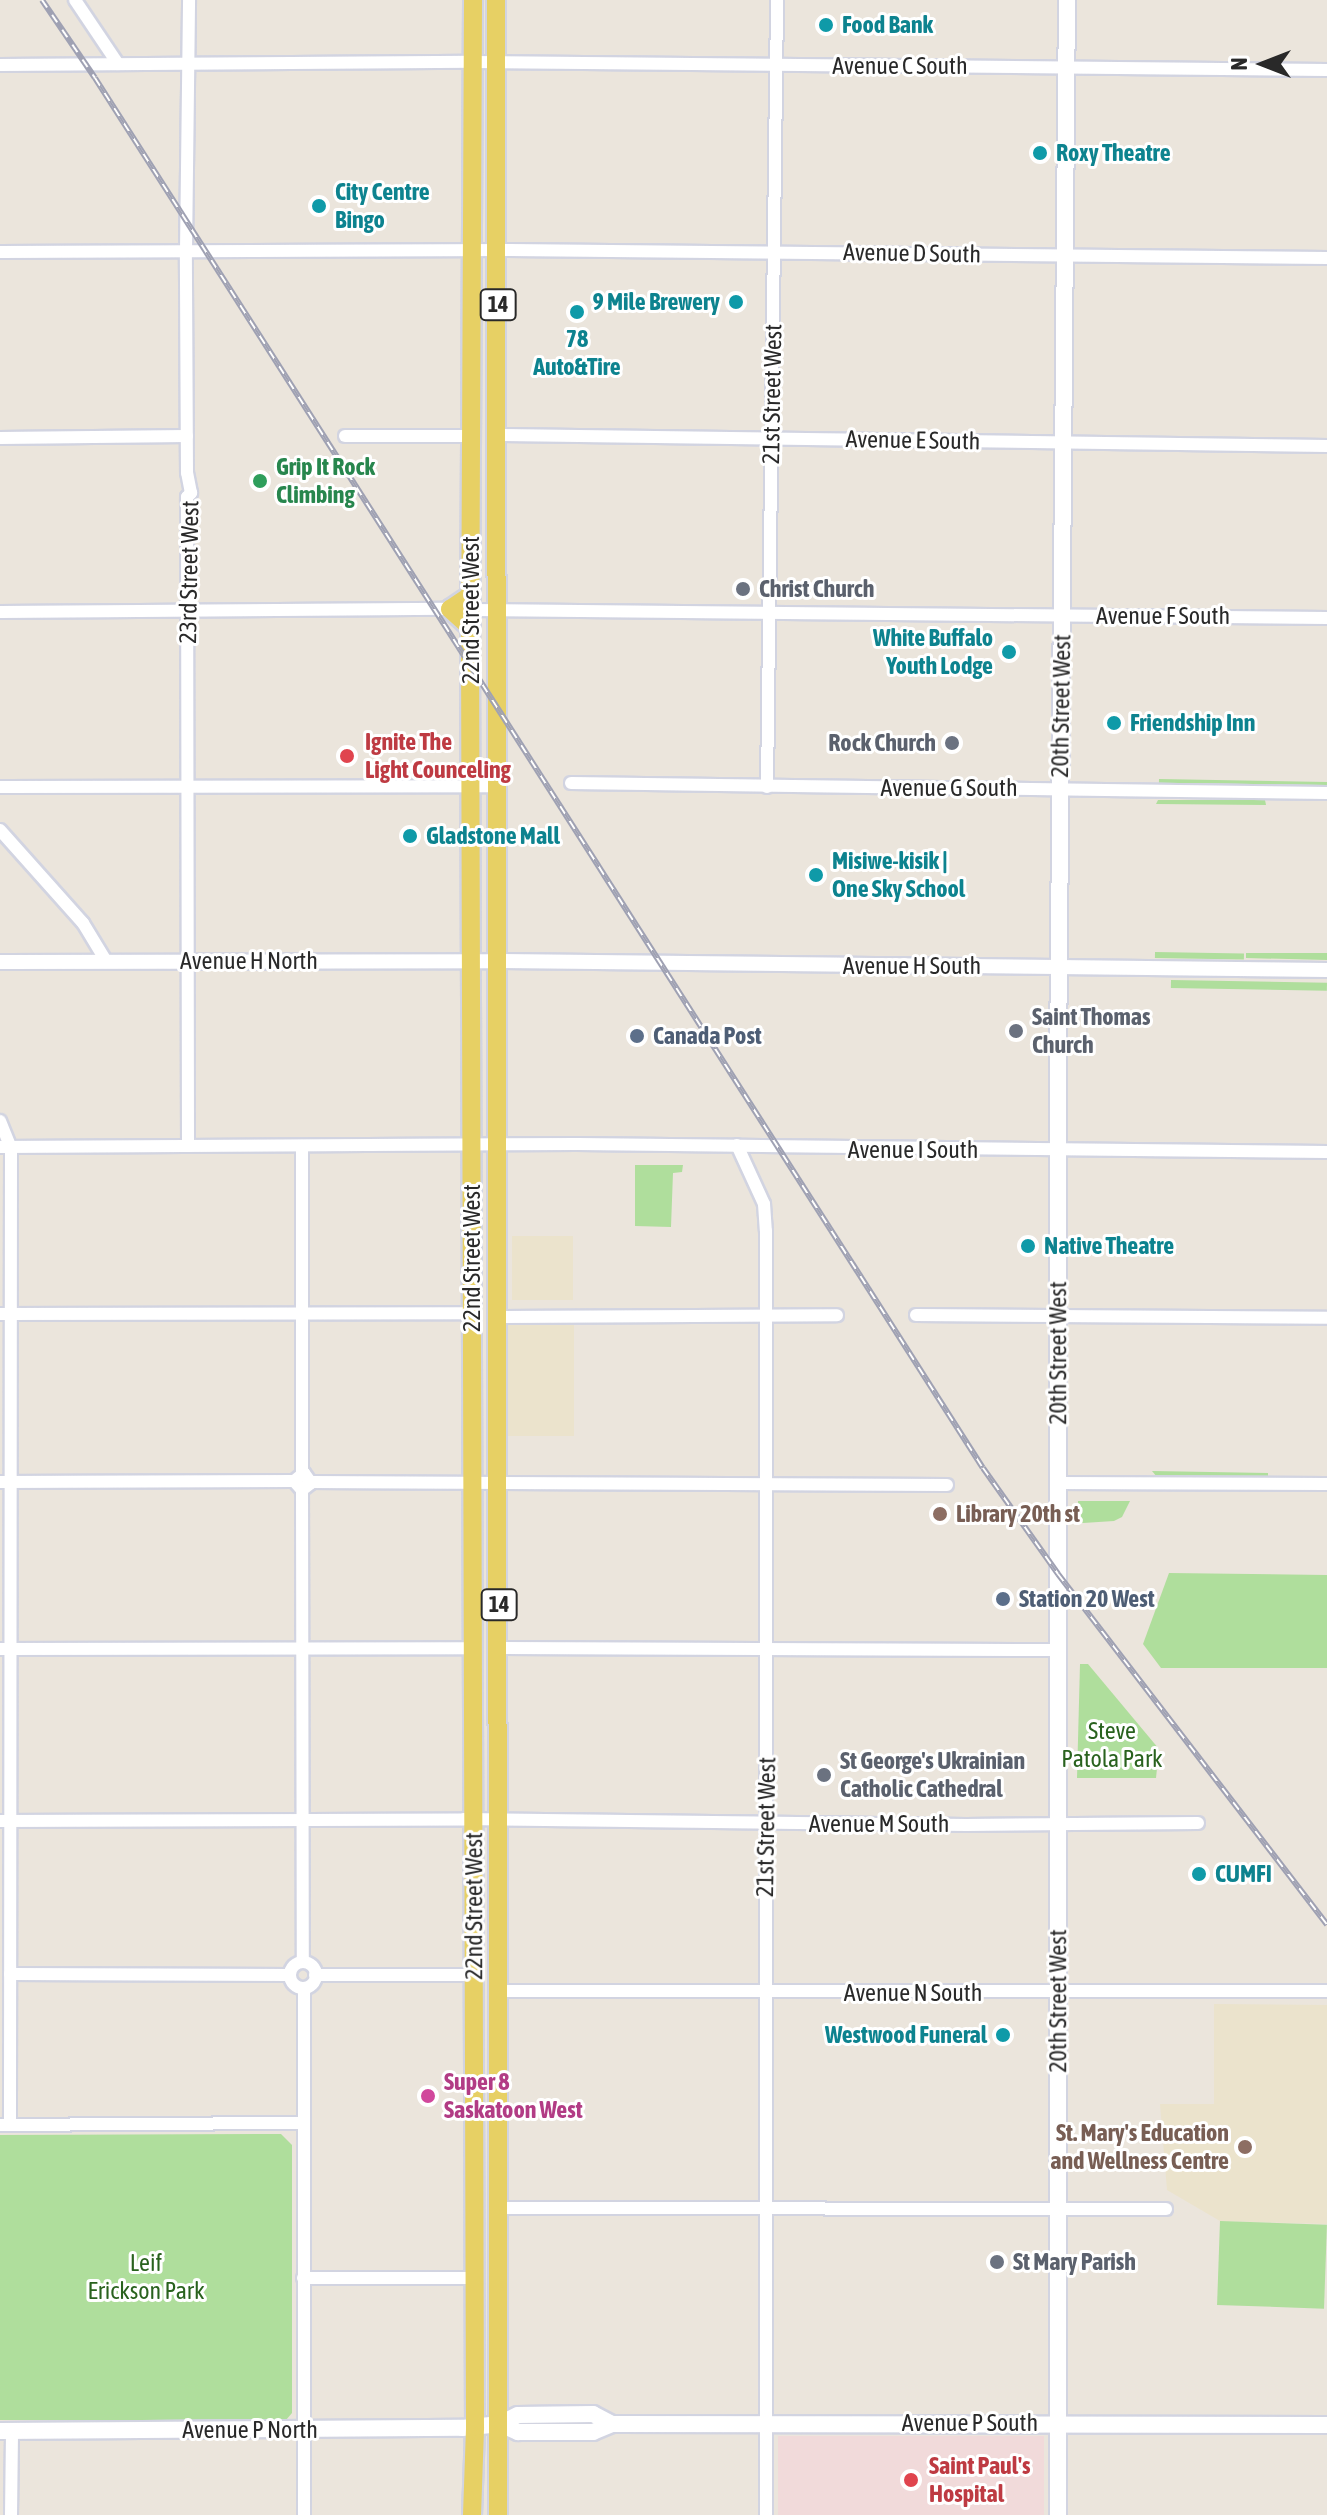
<!DOCTYPE html>
<style>
body{margin:0}
#map{position:relative;width:1327px;height:2515px;overflow:hidden;background:#ebe5dc;font-family:"Asap Condensed",sans-serif}
div>[style]{position:absolute}
.education>*{inset:0;background:#ebe3cc;transform-origin:0 0}
.medical>*{inset:0;background:#f1dada;transform-origin:0 0}
.green>*{inset:0;background:#afde9c;transform-origin:0 0}
.roads{filter:drop-shadow(2px 0 #d2d4e1) drop-shadow(-2px 0 #d2d4e1) drop-shadow(0 2px #d2d4e1) drop-shadow(0 -2px #d2d4e1)}
.minor>*{height:12px;margin:-6px;padding:0 6px;transform-origin:6px;border-radius:6px;background:#fff}
.minor>.ring{margin:-6px;padding:0;box-sizing:content-box;background:none;border:12px solid #fff;border-radius:50%}
.tertiary>*{height:14px;margin:-7px;padding:0 7px;transform-origin:7px;border-radius:7px;background:#fff}
.secondary>*{height:16px;margin:-8px;padding:0 8px;transform-origin:8px;border-radius:8px;background:#fff}
.primary>*{height:18px;margin:-9px;padding:0 9px;transform-origin:9px;border-radius:9px;background:#e7d064}
.rail>*{height:6px;margin-top:-3px;transform-origin:0;background:repeating-linear-gradient(90deg,#fff 0 9px,#9fa1b3 0 18px);box-sizing:border-box;border-block:2px solid #9fa1b3}
.dots>*{width:22px;height:22px;translate:-50% -50%;box-sizing:border-box;border:4px solid #fff;border-radius:50%}
span{translate:-50% -50%;white-space:nowrap;text-align:center;line-height:1.15;-webkit-text-stroke:6px #fff;paint-order:stroke}
.shield-label span{padding:2px 6px;background:#fff;border:2px solid;border-radius:6px;-webkit-text-stroke-width:0}
.shield-label{font-size:22px;color:#292929;font-weight:700}
.culture-label{font-size:24px;color:#0d838f;font-weight:700}
.left{translate:0 -50%;text-align:left}
.right{translate:-100% -50%;text-align:right}
.street-label{font-size:24px;color:#292929}
.leisure-label{font-size:24px;color:#27864d;font-weight:700}
.worship-label{font-size:24px;color:#5b616d;font-weight:700}
.health-label{font-size:24px;color:#be3a42;font-weight:700}
.service-label{font-size:24px;color:#4e5e75;font-weight:700}
.education-label{font-size:24px;color:#785e54;font-weight:700}
.park-label{font-size:24px;color:#29621e}
.hotel-label{font-size:24px;color:#b23c85;font-weight:700}
.north{position:absolute;left:1223px;top:24px;width:80px;height:80px;-webkit-text-stroke:6px #fff;paint-order:stroke;rotate:270deg;font-size:22px;font-weight:700;line-height:32px;text-align:center;color:#292929}
.north::after{content:'';display:block;margin:auto;width:28px;height:36px;background:#292929;clip-path:polygon(50% 0,100% 100%,50% 72%,0 100%)}
</style>
<div id="map">
<div class="education">
<i style="left:512px;top:1236px;width:61px;height:64px"></i>
<i style="left:507px;top:1325px;width:67px;height:111px"></i>
<i style="clip-path:polygon(1214px 2004px,1327px 2005px,1327px 2224px,1220px 2221px,1167px 2190px,1160px 2104px,1214px 2104px)"></i>
</div>
<div class="medical">
<i style="left:1044px;top:2436px;width:79px;height:266px;rotate:90deg"></i>
</div>
<div class="green">
<i style="left:1159px;top:779px;width:168px;height:4px;rotate:1deg"></i>
<i style="clip-path:polygon(1158px 800px,1265px 800px,1266px 805px,1156px 804px)"></i>
<i style="left:1155px;top:952px;width:89px;height:6px;rotate:1deg"></i>
<i style="clip-path:polygon(1246px 953px,1327px 953px,1327px 960px,1246px 958px)"></i>
<i style="left:1171px;top:980px;width:156px;height:8px;rotate:1deg"></i>
<i style="clip-path:polygon(635px 1165px,683px 1165px,682px 1172px,673px 1173px,671px 1227px,635px 1226px)"></i>
<i style="clip-path:polygon(1152px 1471px,1268px 1473px,1268px 1478px,1157px 1477px)"></i>
<i style="clip-path:polygon(1078px 1501px,1130px 1501px,1122px 1517px,1114px 1521px,1083px 1523px,1078px 1523px)"></i>
<i style="clip-path:polygon(1169px 1573px,1327px 1575px,1327px 1668px,1161px 1668px,1143px 1644px)"></i>
<i style="clip-path:polygon(1080px 1664px,1088px 1664px,1159px 1749px,1156px 1778px,1077px 1778px)"></i>
<i style="clip-path:polygon(281px 2134px,292px 2145px,292px 2413px,286px 2420px,0 2420px,0 2135px)"></i>
<i style="left:1220px;top:2221px;width:107px;height:84px;rotate:2deg"></i>
</div>
<div class="roads">
<div class="minor">
<i style="left:75px;top:0;width:77px;rotate:56.1deg"></i>
<i style="left:0;top:65px;width:473px;rotate:-0.4deg"></i>
<i style="left:473px;top:62px;width:854px;rotate:0.54deg"></i>
<i style="left:0;top:252px;width:509px;rotate:-0.23deg"></i>
<i style="left:509px;top:250px;width:818px;rotate:0.56deg"></i>
<i style="left:498px;top:435px;width:829px;rotate:0.76deg"></i>
<i style="left:345px;top:436px;width:127px"></i>
<i style="left:0;top:438px;width:187px;rotate:-0.6deg"></i>
<i style="left:471px;top:610px;width:856px;rotate:0.54deg"></i>
<i style="left:0;top:612px;width:450px;rotate:-0.4deg"></i>
<i style="left:571px;top:783px;width:756px;rotate:0.76deg"></i>
<i style="left:0;top:787px;width:498px;rotate:-0.1deg"></i>
<i style="left:767px;top:787px;width:787px;rotate:-89.27deg"></i>
<i style="left:0;top:830px;width:125px;rotate:48.3deg"></i>
<i style="left:83px;top:923px;width:44px;rotate:58.8deg"></i>
<i style="left:0;top:1121px;width:29px;rotate:68deg"></i>
<i style="left:11px;top:1148px;width:977px;rotate:90.06deg"></i>
<i style="left:737px;top:1145px;width:65px;rotate:65.4deg"></i>
<i style="left:764px;top:1204px;width:27px;rotate:86deg"></i>
<i style="left:766px;top:1231px;width:1284px;rotate:90deg"></i>
<i style="left:188px;top:1146px;width:649px;rotate:-90.09deg"></i>
<i style="left:187px;top:497px;width:6px;rotate:-45deg"></i>
<i style="left:191px;top:493px;width:20px;rotate:-101deg"></i>
<i style="left:187px;top:473px;width:222px;rotate:-90.3deg"></i>
<i style="left:186px;top:251px;width:251px;rotate:-89.3deg"></i>
<i style="left:0;top:1147px;width:578px;rotate:-0.3deg"></i>
<i style="left:578px;top:1144px;width:749px;rotate:0.61deg"></i>
<i style="left:302px;top:1147px;width:326px;rotate:90deg"></i>
<i style="left:0;top:1314px;width:472px;rotate:-0.1deg"></i>
<i style="left:916px;top:1315px;width:411px;rotate:0.4deg"></i>
<i style="left:499px;top:1317px;width:338px;rotate:-0.3deg"></i>
<i style="left:0;top:1482px;width:294px;rotate:-0.2deg"></i>
<i style="left:311px;top:1482px;width:636px;rotate:0.27deg"></i>
<i style="left:1058px;top:1483px;width:269px;rotate:0.2deg"></i>
<i style="left:302px;top:1490px;width:11px;rotate:-38deg"></i>
<i style="left:311px;top:1483px;width:12px;rotate:-125deg"></i>
<i style="left:304px;top:1473px;width:13px;rotate:141deg"></i>
<i style="left:294px;top:1481px;width:12px;rotate:48deg"></i>
<i style="left:302px;top:1490px;width:472px;rotate:89.9deg"></i>
<i style="left:500px;top:1648px;width:558px;rotate:0.21deg"></i>
<i style="left:0;top:1649px;width:473px;rotate:-0.1deg"></i>
<i style="left:0;top:1821px;width:464px;rotate:-0.2deg"></i>
<i style="left:464px;top:1819px;width:502px;rotate:0.68deg"></i>
<i style="left:966px;top:1825px;width:232px;rotate:-0.5deg"></i>
<i class="ring" style="left:290px;top:1962px;width:14px;height:14px"></i>
<i style="left:10px;top:1974px;width:280px;rotate:0.2deg"></i>
<i style="left:315px;top:1975px;width:159px"></i>
<i style="left:304px;top:1988px;width:527px;rotate:90deg"></i>
<i style="left:500px;top:1991px;width:827px"></i>
<i style="left:0;top:2125px;width:303px;rotate:-0.4deg"></i>
<i style="left:500px;top:2208px;width:666px;rotate:0.09deg"></i>
<i style="left:303px;top:2278px;width:172px"></i>
<i style="left:11px;top:2515px;width:83px;rotate:-89.3deg"></i>
</div>
<div class="tertiary">
<i style="left:0;top:962px;width:498px;rotate:-0.1deg"></i>
<i style="left:498px;top:961px;width:829px;rotate:0.62deg"></i>
</div>
<div class="secondary">
<i style="left:500px;top:2424px;width:20px;rotate:24deg"></i>
<i style="left:518px;top:2432px;width:75px"></i>
<i style="left:593px;top:2432px;width:21px;rotate:-23deg"></i>
<i style="left:612px;top:2424px;width:715px;rotate:0.08deg"></i>
<i style="left:0;top:2431px;width:462px;rotate:-0.4deg"></i>
<i style="left:462px;top:2428px;width:38px;rotate:-6deg"></i>
<i style="left:500px;top:2424px;width:20px;rotate:-27deg"></i>
<i style="left:518px;top:2415px;width:75px;rotate:-0.8deg"></i>
<i style="left:593px;top:2414px;width:21px;rotate:28deg"></i>
<i style="left:1058px;top:2515px;width:1450px;rotate:-90deg"></i>
<i style="left:1058px;top:1065px;width:1065px;rotate:-89.52deg"></i>
</div>
<div class="primary">
<i style="left:496px;top:0;width:2515px;rotate:89.95deg"></i>
<i style="left:471px;top:595px;width:25px;rotate:146deg"></i>
<i style="left:450px;top:609px;width:28px;rotate:42deg"></i>
<i style="left:472px;top:2515px;width:88px;rotate:-88deg"></i>
<i style="left:475px;top:2427px;width:1761px;rotate:-90.16deg"></i>
<i style="left:470px;top:666px;width:666px;rotate:-89.74deg"></i>
</div>
</div>
<div class="rail">
<i style="left:42px;top:0;width:94px;rotate:55.8deg"></i>
<i style="left:95px;top:78px;width:1649px;rotate:57.43deg"></i>
<i style="left:983px;top:1468px;width:130px;rotate:54.7deg"></i>
<i style="left:1058px;top:1574px;width:442px;rotate:52.5deg"></i>
</div>
<div class="dots">
<i style="left:826px;top:25px;background:#0f9aa8"></i>
<i style="left:1040px;top:153px;background:#0f9aa8"></i>
<i style="left:319px;top:206px;background:#0f9aa8"></i>
<i style="left:736px;top:302px;background:#0f9aa8"></i>
<i style="left:577px;top:312px;background:#0f9aa8"></i>
<i style="left:260px;top:481px;background:#2e9e5b"></i>
<i style="left:743px;top:589px;background:#6b7280"></i>
<i style="left:1009px;top:652px;background:#0f9aa8"></i>
<i style="left:1114px;top:723px;background:#0f9aa8"></i>
<i style="left:952px;top:743px;background:#6b7280"></i>
<i style="left:347px;top:756px;background:#e0444e"></i>
<i style="left:410px;top:836px;background:#0f9aa8"></i>
<i style="left:816px;top:875px;background:#0f9aa8"></i>
<i style="left:1016px;top:1031px;background:#6b7280"></i>
<i style="left:637px;top:1036px;background:#5c6f8a"></i>
<i style="left:1028px;top:1246px;background:#0f9aa8"></i>
<i style="left:940px;top:1514px;background:#8d6e63"></i>
<i style="left:1003px;top:1599px;background:#5c6f8a"></i>
<i style="left:824px;top:1775px;background:#6b7280"></i>
<i style="left:1199px;top:1874px;background:#0f9aa8"></i>
<i style="left:1003px;top:2035px;background:#0f9aa8"></i>
<i style="left:428px;top:2096px;background:#d1479c"></i>
<i style="left:1245px;top:2147px;background:#8d6e63"></i>
<i style="left:997px;top:2262px;background:#6b7280"></i>
<i style="left:911px;top:2480px;background:#e0444e"></i>
</div>
<div class="shield-label">
<span style="left:498px;top:305px">14</span>
<span style="left:499px;top:1605px">14</span>
</div>
<div class="culture-label">
<span class="left" style="left:842px;top:25px">Food Bank</span>
<span class="left" style="left:1056px;top:153px">Roxy Theatre</span>
<span class="left" style="left:335px;top:206px">City Centre<br>Bingo</span>
<span class="right" style="left:720px;top:302px">9 Mile Brewery</span>
<span style="left:577px;top:353px">78<br>Auto&amp;Tire</span>
<span class="right" style="left:993px;top:652px">White Buffalo<br>Youth Lodge</span>
<span class="left" style="left:1130px;top:723px">Friendship Inn</span>
<span class="left" style="left:426px;top:836px">Gladstone Mall</span>
<span class="left" style="left:832px;top:875px">Misiwe-kisik |<br>One Sky School</span>
<span class="left" style="left:1044px;top:1246px">Native Theatre</span>
<span class="left" style="left:1215px;top:1874px">CUMFI</span>
<span class="right" style="left:987px;top:2035px">Westwood Funeral</span>
</div>
<div class="street-label">
<span style="left:900px;top:66px">Avenue C South</span>
<span style="left:912px;top:253px;rotate:1deg">Avenue D South</span>
<span style="left:772px;top:394px;rotate:-89deg">21st Street West</span>
<span style="left:913px;top:440px;rotate:1deg">Avenue E South</span>
<span style="left:189px;top:572px;rotate:-89deg">23rd Street West</span>
<span style="left:471px;top:610px;rotate:-90deg">22nd Street West</span>
<span style="left:1163px;top:616px">Avenue F South</span>
<span style="left:1061px;top:706px;rotate:-89deg">20th Street West</span>
<span style="left:949px;top:788px">Avenue G South</span>
<span style="left:249px;top:961px">Avenue H North</span>
<span style="left:912px;top:966px">Avenue H South</span>
<span style="left:913px;top:1150px">Avenue I South</span>
<span style="left:472px;top:1258px;rotate:-90deg">22nd Street West</span>
<span style="left:1058px;top:1353px;rotate:-90deg">20th Street West</span>
<span style="left:879px;top:1824px">Avenue M South</span>
<span style="left:766px;top:1827px;rotate:-89deg">21st Street West</span>
<span style="left:474px;top:1906px;rotate:-90deg">22nd Street West</span>
<span style="left:913px;top:1993px">Avenue N South</span>
<span style="left:1058px;top:2001px;rotate:-90deg">20th Street West</span>
<span style="left:970px;top:2423px">Avenue P South</span>
<span style="left:250px;top:2430px">Avenue P North</span>
</div>
<div class="leisure-label">
<span class="left" style="left:276px;top:481px">Grip It Rock<br>Climbing</span>
</div>
<div class="worship-label">
<span class="left" style="left:759px;top:589px">Christ Church</span>
<span class="right" style="left:936px;top:743px">Rock Church</span>
<span class="left" style="left:1032px;top:1031px">Saint Thomas<br>Church</span>
<span class="left" style="left:840px;top:1775px">St George's Ukrainian<br>Catholic Cathedral</span>
<span class="left" style="left:1013px;top:2262px">St Mary Parish</span>
</div>
<div class="health-label">
<span class="left" style="left:365px;top:756px">Ignite The<br>Light Counceling</span>
<span class="left" style="left:929px;top:2480px">Saint Paul's<br>Hospital</span>
</div>
<div class="service-label">
<span class="left" style="left:653px;top:1036px">Canada Post</span>
<span class="left" style="left:1019px;top:1599px">Station 20 West</span>
</div>
<div class="education-label">
<span class="left" style="left:956px;top:1514px">Library 20th st</span>
<span class="right" style="left:1229px;top:2147px">St. Mary's Education<br>and Wellness Centre</span>
</div>
<div class="park-label">
<span style="left:1112px;top:1745px">Steve<br>Patola Park</span>
<span style="left:146px;top:2277px">Leif<br>Erickson Park</span>
</div>
<div class="hotel-label">
<span class="left" style="left:444px;top:2096px">Super 8<br>Saskatoon West</span>
</div>
<div class="north">N</div>
</div>
